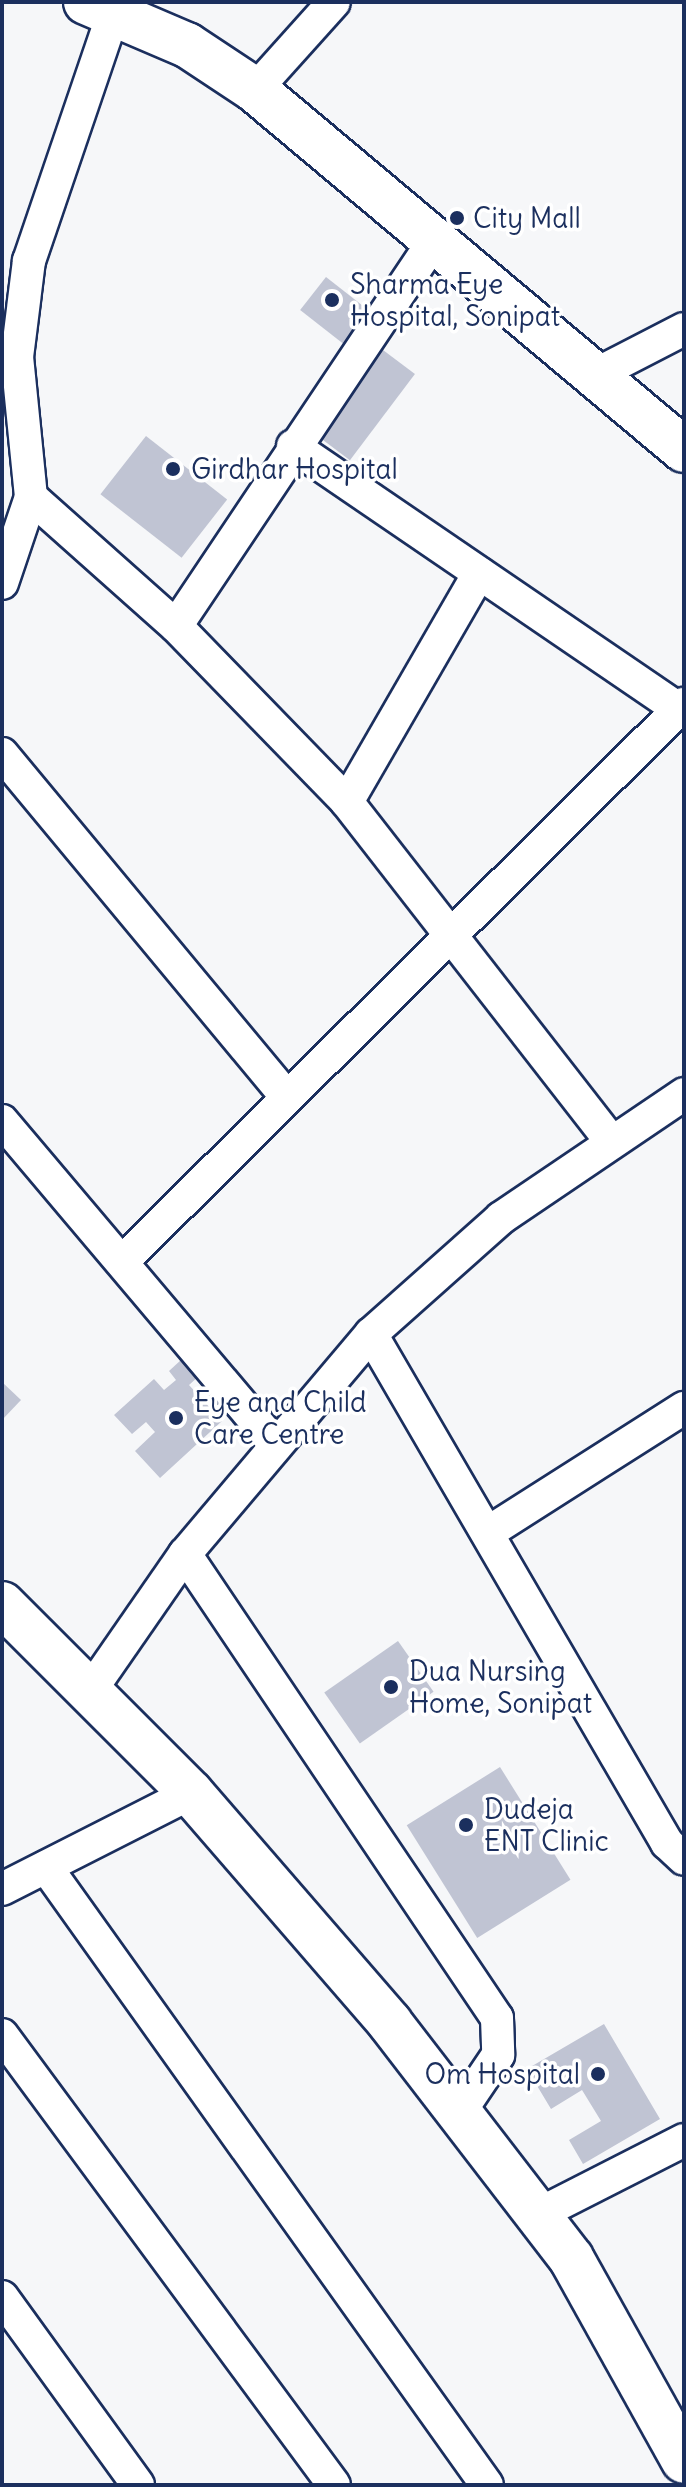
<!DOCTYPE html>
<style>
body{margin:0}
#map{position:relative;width:686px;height:2487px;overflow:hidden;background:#f6f7f9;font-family:Delius,sans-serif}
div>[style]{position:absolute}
.building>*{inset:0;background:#c0c4d3;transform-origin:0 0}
.roads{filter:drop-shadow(2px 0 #1b2f5e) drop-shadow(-2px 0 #1b2f5e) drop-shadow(0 2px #1b2f5e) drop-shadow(0 -2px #1b2f5e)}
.street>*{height:32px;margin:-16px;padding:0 16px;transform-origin:16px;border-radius:16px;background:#fff}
.secondary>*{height:44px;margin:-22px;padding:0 22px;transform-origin:22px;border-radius:22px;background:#fff}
.highway>*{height:44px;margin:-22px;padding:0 22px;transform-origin:22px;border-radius:22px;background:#fff}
.dots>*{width:22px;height:22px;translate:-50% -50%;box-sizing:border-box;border:4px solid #fff;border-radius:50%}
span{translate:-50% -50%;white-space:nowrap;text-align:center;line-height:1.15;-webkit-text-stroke:7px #fff;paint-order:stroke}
.poi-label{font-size:28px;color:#1b2f5e}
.left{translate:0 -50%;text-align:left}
.right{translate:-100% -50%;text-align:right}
.frame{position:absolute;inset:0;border:4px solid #1b2f5e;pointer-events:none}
</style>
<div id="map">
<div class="building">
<i style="left:326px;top:277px;width:60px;height:42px;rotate:38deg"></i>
<i style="left:371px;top:341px;width:55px;height:108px;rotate:37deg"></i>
<i style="left:146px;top:436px;width:103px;height:74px;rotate:38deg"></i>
<i style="clip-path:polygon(194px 1348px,210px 1366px,189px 1385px,222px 1421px,160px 1478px,135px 1451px,155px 1432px,146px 1422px,132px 1434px,114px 1415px,154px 1379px,164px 1390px,176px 1380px,169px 1371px)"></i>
<i style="clip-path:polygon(2px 1382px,21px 1400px,2px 1420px)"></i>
<i style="left:398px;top:1641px;width:62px;height:90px;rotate:55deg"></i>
<i style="left:500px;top:1767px;width:133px;height:110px;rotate:58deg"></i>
<i style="clip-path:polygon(604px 2024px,660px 2119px,583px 2164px,569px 2140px,601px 2121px,582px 2090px,551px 2109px,527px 2069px)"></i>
</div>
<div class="roads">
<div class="street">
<i style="left:255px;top:90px;width:118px;rotate:-48.1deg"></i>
<i style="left:595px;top:375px;width:100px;rotate:-27.3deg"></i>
<i style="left:293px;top:446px;width:467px;rotate:34.3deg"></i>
<i style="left:31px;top:497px;width:194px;rotate:41.7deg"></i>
<i style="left:176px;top:626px;width:245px;rotate:45.8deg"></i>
<i style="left:347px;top:802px;width:428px;rotate:52.1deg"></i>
<i style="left:2px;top:583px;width:91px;rotate:-71.4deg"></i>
<i style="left:31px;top:497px;width:141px;rotate:-95.7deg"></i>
<i style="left:17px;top:357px;width:97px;rotate:-82.9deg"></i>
<i style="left:29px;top:261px;width:263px;rotate:-71.2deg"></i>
<i style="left:176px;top:626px;width:463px;rotate:-56.2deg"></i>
<i style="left:2px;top:754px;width:442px;rotate:50.3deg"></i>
<i style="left:347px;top:802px;width:264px;rotate:-60deg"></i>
<i style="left:2px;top:1121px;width:423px;rotate:49.8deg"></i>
<i style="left:123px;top:1261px;width:791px;rotate:-44.8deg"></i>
<i style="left:371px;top:1334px;width:589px;rotate:59.82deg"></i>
<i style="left:667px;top:1843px;width:23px;rotate:43deg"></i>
<i style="left:489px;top:1532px;width:231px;rotate:-32.5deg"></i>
<i style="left:185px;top:1554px;width:559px;rotate:56.08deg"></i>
<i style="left:497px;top:2018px;width:37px;rotate:88deg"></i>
<i style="left:498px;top:2055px;width:70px;rotate:123.9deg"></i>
<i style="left:90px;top:1691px;width:167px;rotate:-55.3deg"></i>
<i style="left:185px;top:1554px;width:288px;rotate:-49.8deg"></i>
<i style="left:371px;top:1334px;width:174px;rotate:-41.7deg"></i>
<i style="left:501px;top:1218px;width:221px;rotate:-34.1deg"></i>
<i style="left:46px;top:1867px;width:759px;rotate:54.49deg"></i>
<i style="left:2px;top:1889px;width:212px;rotate:-26.9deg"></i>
<i style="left:2px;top:2035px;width:559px;rotate:53.58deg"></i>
<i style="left:537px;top:2215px;width:165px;rotate:-27deg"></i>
<i style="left:2px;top:2297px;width:232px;rotate:54.1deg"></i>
</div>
<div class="secondary">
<i style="left:86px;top:2px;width:110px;rotate:23.1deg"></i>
<i style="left:187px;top:45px;width:82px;rotate:33.5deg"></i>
<i style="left:255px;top:90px;width:560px;rotate:40deg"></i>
</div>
<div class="highway">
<i style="left:2px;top:1604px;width:267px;rotate:45deg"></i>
<i style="left:191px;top:1793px;width:304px;rotate:49.1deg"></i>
<i style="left:390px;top:2023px;width:297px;rotate:52.4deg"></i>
<i style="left:571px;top:2258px;width:232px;rotate:60.9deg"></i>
</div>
</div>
<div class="dots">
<i style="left:457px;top:218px;background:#1b2f5e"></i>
<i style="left:332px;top:300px;background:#1b2f5e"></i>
<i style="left:173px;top:469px;background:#1b2f5e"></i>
<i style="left:176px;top:1418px;background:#1b2f5e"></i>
<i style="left:391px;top:1687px;background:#1b2f5e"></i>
<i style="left:466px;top:1825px;background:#1b2f5e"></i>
<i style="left:598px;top:2074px;background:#1b2f5e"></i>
</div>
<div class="poi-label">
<span class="left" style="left:473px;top:218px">City Mall</span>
<span class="left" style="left:350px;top:300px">Sharma Eye<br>Hospital, Sonipat</span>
<span class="left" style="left:191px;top:469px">Girdhar Hospital</span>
<span class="left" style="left:194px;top:1418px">Eye and Child<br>Care Centre</span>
<span class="left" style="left:409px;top:1687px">Dua Nursing<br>Home, Sonipat</span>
<span class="left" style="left:484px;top:1825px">Dudeja<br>ENT Clinic</span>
<span class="right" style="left:580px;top:2074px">Om Hospital</span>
</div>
<div class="frame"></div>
</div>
